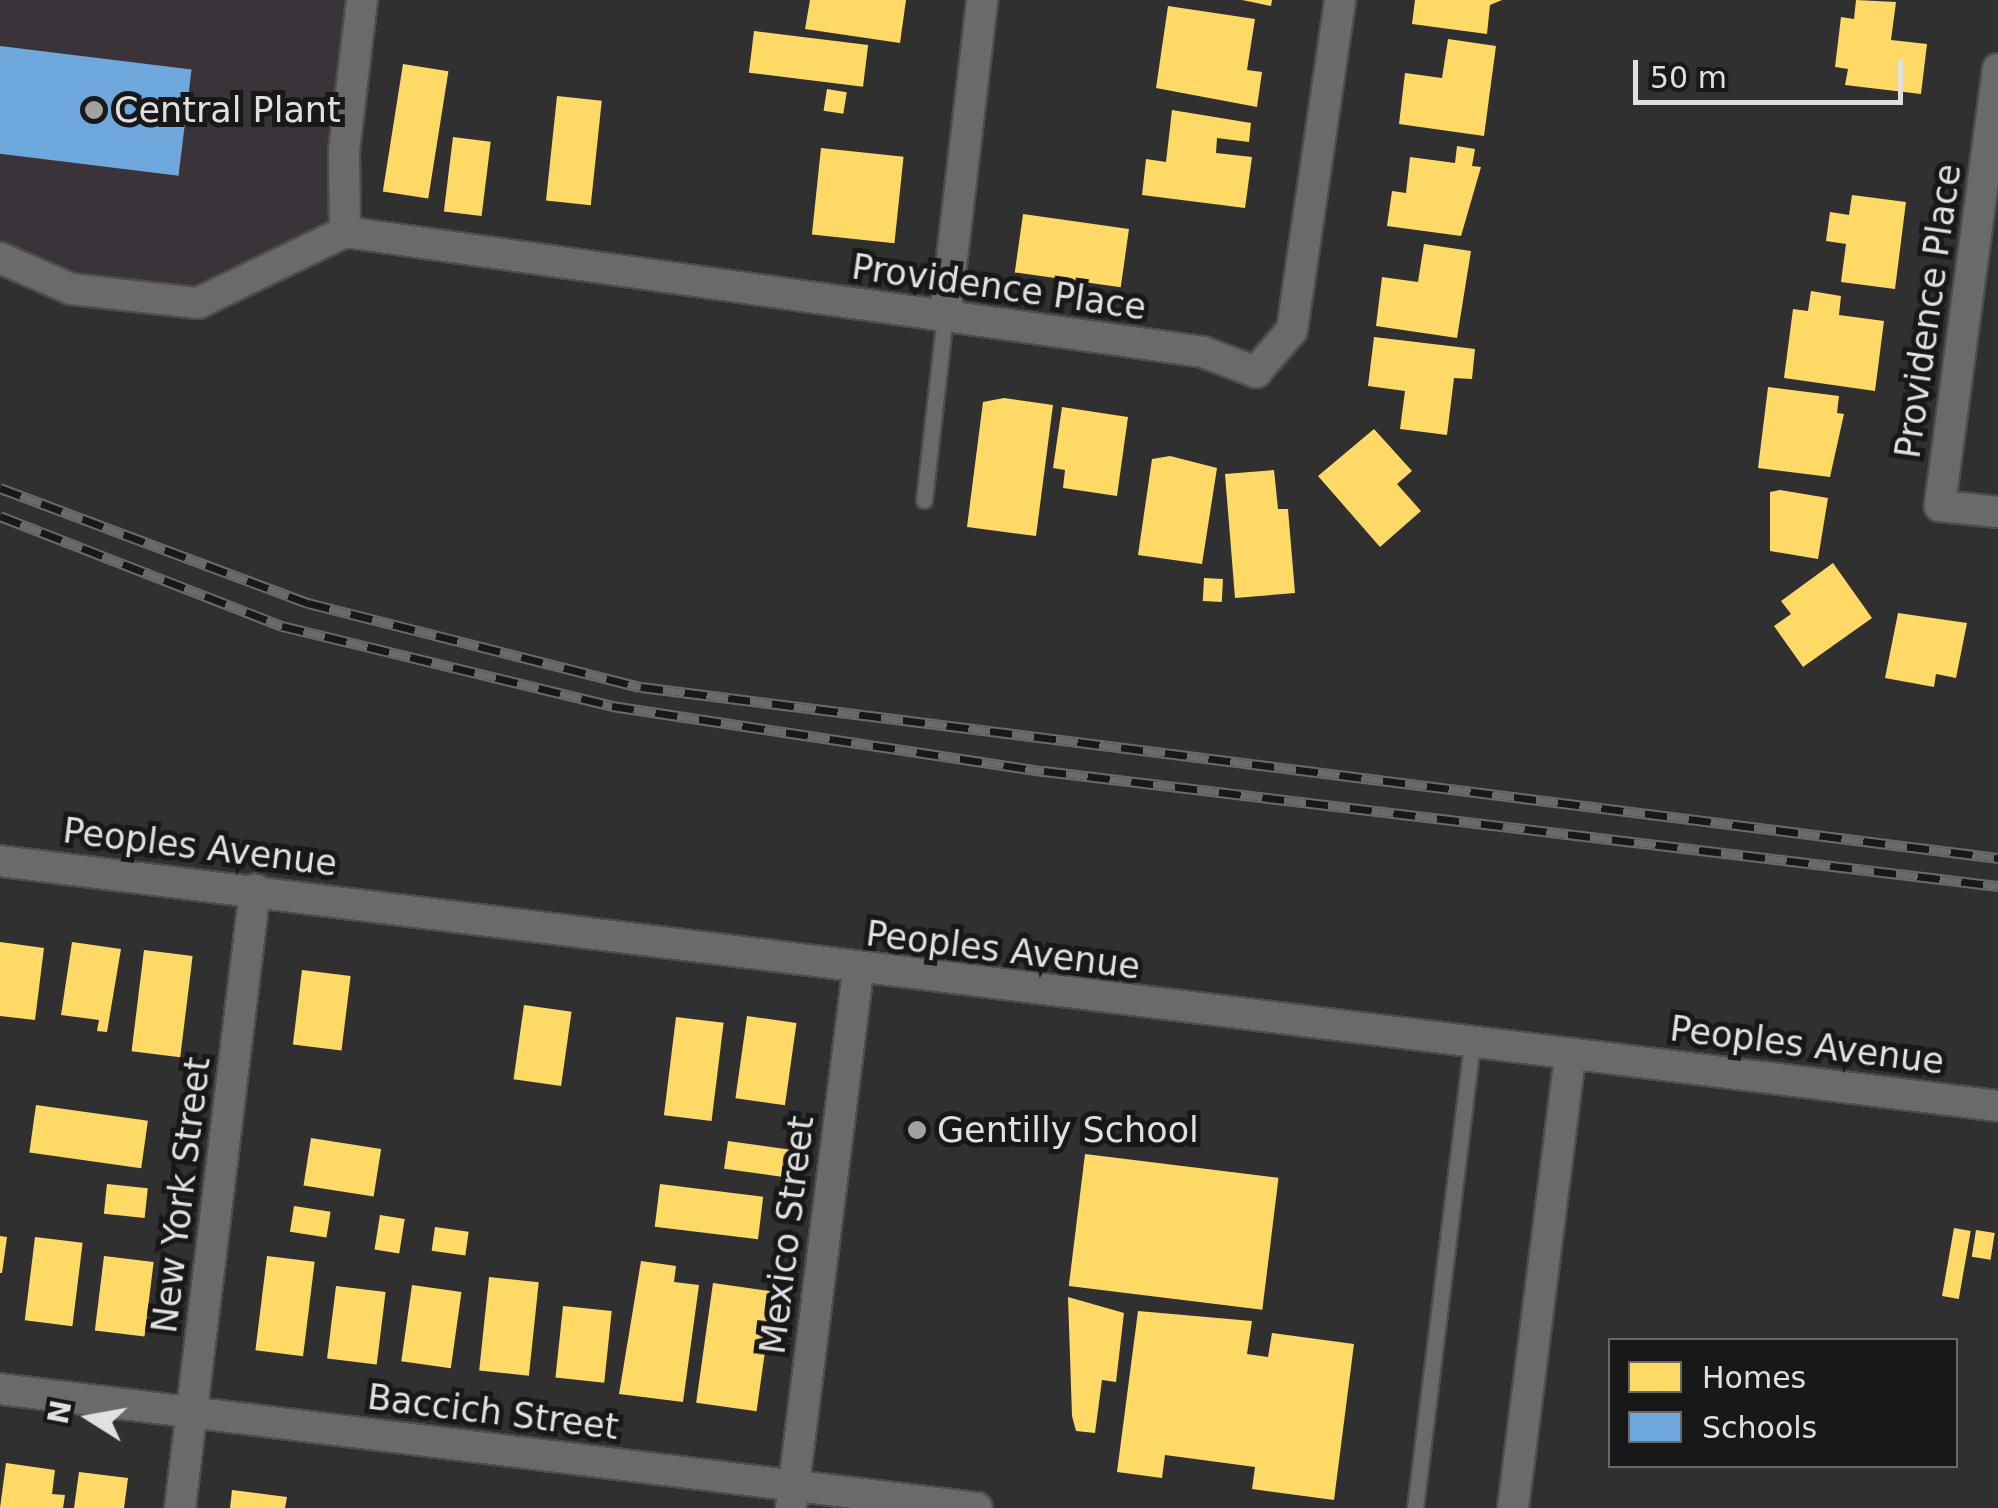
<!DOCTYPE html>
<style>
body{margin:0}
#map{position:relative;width:1998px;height:1508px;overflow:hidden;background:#313031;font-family:"DejaVu Sans",sans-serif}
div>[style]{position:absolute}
.built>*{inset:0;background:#3b333a}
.homes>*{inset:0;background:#ffd966;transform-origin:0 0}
.schools>*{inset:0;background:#6fa8dc;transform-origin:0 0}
.roads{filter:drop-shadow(2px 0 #4e4d4e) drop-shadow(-2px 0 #4e4d4e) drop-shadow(0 2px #4e4d4e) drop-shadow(0 -2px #4e4d4e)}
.lane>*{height:15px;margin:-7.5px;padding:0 7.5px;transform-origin:7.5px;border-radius:7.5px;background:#6b6a6b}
.street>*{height:30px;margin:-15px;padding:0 15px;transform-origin:15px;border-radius:15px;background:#6b6a6b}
.rail>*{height:11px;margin-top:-5.5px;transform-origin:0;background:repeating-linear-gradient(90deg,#191819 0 22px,#6a6a6a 0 44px);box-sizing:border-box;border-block:2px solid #6a6a6a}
.dots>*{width:28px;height:28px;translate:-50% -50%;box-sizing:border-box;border:5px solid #191819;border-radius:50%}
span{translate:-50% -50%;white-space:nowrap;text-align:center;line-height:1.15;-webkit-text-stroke:10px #191819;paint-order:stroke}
.poi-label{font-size:35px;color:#e1e0e1}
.left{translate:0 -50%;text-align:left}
.street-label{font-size:35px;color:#e1e0e1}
.legend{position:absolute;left:1608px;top:1338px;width:350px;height:130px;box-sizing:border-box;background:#191819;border:2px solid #696869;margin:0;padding:12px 18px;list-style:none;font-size:30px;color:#e1e0e1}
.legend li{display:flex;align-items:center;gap:20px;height:50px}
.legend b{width:50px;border:2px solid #696869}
.north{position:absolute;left:40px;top:1368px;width:100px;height:100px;-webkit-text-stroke:8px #191819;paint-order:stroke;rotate:281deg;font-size:28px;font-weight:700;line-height:40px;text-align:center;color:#e1e0e1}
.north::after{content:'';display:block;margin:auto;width:35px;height:45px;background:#e1e0e1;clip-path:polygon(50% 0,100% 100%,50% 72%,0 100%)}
.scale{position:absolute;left:1633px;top:60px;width:270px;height:45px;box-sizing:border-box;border:5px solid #e1e0e1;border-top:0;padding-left:12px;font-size:30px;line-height:35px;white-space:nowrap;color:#e1e0e1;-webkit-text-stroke:8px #191819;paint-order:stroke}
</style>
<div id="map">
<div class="built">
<i style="clip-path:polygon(0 0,362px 0,345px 232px,198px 303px,0 258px)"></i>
</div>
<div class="homes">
<i style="clip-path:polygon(810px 0,906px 0,900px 43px,805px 29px)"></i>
<i style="clip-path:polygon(1242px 0,1272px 0,1271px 6px)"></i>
<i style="clip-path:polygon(1415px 0,1502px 0,1490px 5px,1487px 34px,1412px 24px)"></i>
<i style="clip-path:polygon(1856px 0,1896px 2px,1891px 40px,1927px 44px,1921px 94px,1845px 85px,1848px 69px,1835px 67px,1841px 17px,1854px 19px)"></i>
<i style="clip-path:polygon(1168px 6px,1255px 19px,1247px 70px,1262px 72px,1257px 107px,1156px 88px)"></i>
<i style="left:754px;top:31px;width:115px;height:42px;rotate:7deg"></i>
<i style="clip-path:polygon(1448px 39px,1496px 46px,1484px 136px,1399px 124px,1405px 73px,1442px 78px)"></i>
<i style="left:403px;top:64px;width:46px;height:129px;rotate:9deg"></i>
<i style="left:827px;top:89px;width:20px;height:22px;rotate:9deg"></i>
<i style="left:557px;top:96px;width:45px;height:105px;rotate:6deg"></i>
<i style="clip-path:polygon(1172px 110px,1251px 123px,1249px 142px,1217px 138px,1216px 153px,1252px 157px,1245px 208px,1142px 195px,1146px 159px,1166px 162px)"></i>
<i style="left:453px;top:137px;width:38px;height:75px;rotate:7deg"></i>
<i style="clip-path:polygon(1457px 146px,1475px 149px,1472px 166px,1481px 167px,1461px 236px,1387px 226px,1392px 191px,1406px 193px,1410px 157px,1455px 163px)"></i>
<i style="left:821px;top:148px;width:83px;height:87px;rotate:6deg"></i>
<i style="clip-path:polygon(1852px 195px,1906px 202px,1895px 289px,1841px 282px,1846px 244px,1826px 241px,1830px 212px,1849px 215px)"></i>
<i style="left:1023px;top:214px;width:107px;height:59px;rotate:8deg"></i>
<i style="clip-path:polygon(1424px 244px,1471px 251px,1457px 338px,1376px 326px,1382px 277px,1418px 282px)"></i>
<i style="clip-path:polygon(1811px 291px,1841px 296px,1839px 315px,1884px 321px,1875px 391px,1784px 378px,1793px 309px,1808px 311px)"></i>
<i style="clip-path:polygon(1374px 337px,1475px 349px,1472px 379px,1454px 378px,1447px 435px,1400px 429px,1405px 391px,1368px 386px)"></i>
<i style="clip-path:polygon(1768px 387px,1839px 396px,1837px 413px,1844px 414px,1830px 477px,1758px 468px)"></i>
<i style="clip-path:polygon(1004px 398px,1053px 405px,1036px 536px,967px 527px,983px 402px)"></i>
<i style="clip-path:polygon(1062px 407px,1128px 417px,1117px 496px,1063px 488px,1065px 470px,1053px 468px)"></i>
<i style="clip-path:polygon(1374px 429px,1412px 471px,1397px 484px,1421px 511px,1380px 547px,1318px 476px)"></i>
<i style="clip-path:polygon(1170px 456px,1217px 468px,1202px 564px,1138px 555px,1152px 459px)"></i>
<i style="clip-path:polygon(1274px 470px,1278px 509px,1288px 509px,1295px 593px,1235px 598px,1225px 474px)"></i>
<i style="clip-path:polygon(1780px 490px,1828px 498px,1818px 559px,1770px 551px,1770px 492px)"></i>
<i style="clip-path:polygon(1833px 563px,1872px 618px,1803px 667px,1774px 626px,1791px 614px,1781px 601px)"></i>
<i style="left:1204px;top:578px;width:19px;height:23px;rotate:3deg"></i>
<i style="clip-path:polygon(1898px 613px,1967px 623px,1956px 678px,1936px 674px,1934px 687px,1885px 678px)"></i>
<i style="clip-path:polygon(0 942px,44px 948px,35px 1020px,0 1016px)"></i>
<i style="clip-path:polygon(72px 942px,121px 949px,107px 1032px,97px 1031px,99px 1020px,61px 1015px)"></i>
<i style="left:144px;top:950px;width:49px;height:102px;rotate:7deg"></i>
<i style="left:302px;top:970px;width:49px;height:75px;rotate:7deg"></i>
<i style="left:524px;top:1005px;width:48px;height:75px;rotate:8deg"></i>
<i style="left:747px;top:1016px;width:50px;height:83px;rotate:8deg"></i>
<i style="left:676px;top:1017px;width:48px;height:99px;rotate:7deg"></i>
<i style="left:36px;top:1105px;width:113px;height:48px;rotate:8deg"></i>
<i style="left:311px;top:1138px;width:71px;height:48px;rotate:9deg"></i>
<i style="left:728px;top:1141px;width:67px;height:28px;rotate:8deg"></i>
<i style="left:1085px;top:1154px;width:195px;height:133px;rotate:7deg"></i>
<i style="left:107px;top:1184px;width:41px;height:30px;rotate:6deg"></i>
<i style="left:660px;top:1184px;width:104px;height:43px;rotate:7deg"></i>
<i style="left:294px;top:1206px;width:37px;height:26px;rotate:9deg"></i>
<i style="left:380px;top:1215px;width:25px;height:35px;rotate:9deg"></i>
<i style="left:435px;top:1227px;width:34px;height:24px;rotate:8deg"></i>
<i style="left:1954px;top:1228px;width:17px;height:69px;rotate:10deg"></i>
<i style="left:1976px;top:1230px;width:19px;height:27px;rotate:9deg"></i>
<i style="clip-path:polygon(0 1236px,7px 1237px,2px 1273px,0 1273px)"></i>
<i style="left:35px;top:1237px;width:48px;height:84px;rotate:7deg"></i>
<i style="left:104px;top:1256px;width:50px;height:75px;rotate:7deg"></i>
<i style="left:267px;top:1256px;width:48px;height:95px;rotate:7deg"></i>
<i style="clip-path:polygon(641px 1261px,676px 1266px,674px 1282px,699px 1285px,683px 1402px,619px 1394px)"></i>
<i style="left:489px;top:1277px;width:50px;height:94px;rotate:6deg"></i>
<i style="left:713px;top:1283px;width:61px;height:121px;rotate:8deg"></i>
<i style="left:412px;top:1285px;width:50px;height:77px;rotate:8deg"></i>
<i style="left:336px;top:1286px;width:50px;height:73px;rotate:7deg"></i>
<i style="clip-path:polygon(1068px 1297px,1124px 1313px,1116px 1382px,1102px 1380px,1095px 1433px,1076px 1431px,1072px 1416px)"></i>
<i style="left:563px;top:1306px;width:49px;height:72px;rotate:6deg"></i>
<i style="clip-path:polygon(1138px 1311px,1252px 1321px,1247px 1354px,1268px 1357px,1272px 1333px,1354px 1344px,1334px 1500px,1252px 1489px,1255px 1467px,1165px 1455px,1162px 1478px,1117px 1472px)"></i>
<i style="clip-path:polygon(6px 1463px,55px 1470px,52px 1494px,65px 1495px,63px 1508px,0 1508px)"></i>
<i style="clip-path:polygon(79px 1472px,128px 1478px,124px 1508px,74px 1508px)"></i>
<i style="clip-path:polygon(232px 1490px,287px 1497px,285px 1508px,230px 1508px)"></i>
</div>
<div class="schools">
<i style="left:0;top:46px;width:193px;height:107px;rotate:7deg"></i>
</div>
<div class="roads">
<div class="lane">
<i style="left:924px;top:500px;width:184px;rotate:-83.5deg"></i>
<i style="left:1415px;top:1508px;width:468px;rotate:-83deg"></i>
</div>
<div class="street">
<i style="left:1998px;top:69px;width:441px;rotate:97.6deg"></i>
<i style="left:1940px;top:506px;width:58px;rotate:5.9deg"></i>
<i style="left:345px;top:232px;width:866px;rotate:7.96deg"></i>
<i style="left:1203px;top:352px;width:57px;rotate:20.7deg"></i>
<i style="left:1256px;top:372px;width:55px;rotate:-49.4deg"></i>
<i style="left:1292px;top:330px;width:333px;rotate:-81.7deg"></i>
<i style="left:345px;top:232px;width:81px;rotate:-90.7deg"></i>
<i style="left:344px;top:151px;width:152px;rotate:-83.2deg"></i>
<i style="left:0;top:258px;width:77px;rotate:23.6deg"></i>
<i style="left:71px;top:289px;width:128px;rotate:6.3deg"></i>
<i style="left:198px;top:303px;width:163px;rotate:-25.8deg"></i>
<i style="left:945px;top:317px;width:319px;rotate:-83.3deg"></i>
<i style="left:0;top:861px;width:2013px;rotate:6.99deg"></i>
<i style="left:0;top:1389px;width:984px;rotate:6.94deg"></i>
<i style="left:180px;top:1508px;width:623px;rotate:-83.08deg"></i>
<i style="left:791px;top:1508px;width:541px;rotate:-82.89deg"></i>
<i style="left:1513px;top:1508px;width:458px;rotate:-82.8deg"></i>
</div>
</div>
<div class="rail">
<i style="left:0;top:488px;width:329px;rotate:20.5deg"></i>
<i style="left:308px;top:603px;width:343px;rotate:14.2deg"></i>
<i style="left:641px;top:687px;width:1368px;rotate:7.18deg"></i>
<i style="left:0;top:516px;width:303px;rotate:21.3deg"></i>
<i style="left:282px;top:626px;width:340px;rotate:13.6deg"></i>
<i style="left:612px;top:706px;width:437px;rotate:8.6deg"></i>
<i style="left:1044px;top:771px;width:961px;rotate:6.87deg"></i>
</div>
<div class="dots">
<i style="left:94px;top:110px;background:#a3a2a3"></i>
<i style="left:917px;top:1130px;background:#a3a2a3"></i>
</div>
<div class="poi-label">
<span class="left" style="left:114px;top:110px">Central Plant</span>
<span class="left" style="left:937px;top:1130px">Gentilly School</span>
</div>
<div class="street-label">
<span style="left:999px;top:287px;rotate:8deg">Providence Place</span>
<span style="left:1928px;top:311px;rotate:-82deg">Providence Place</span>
<span style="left:200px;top:847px;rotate:7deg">Peoples Avenue</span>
<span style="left:1003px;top:950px;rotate:7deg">Peoples Avenue</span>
<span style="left:1807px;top:1045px;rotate:7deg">Peoples Avenue</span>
<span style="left:181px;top:1195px;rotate:-83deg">New York Street</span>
<span style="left:787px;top:1235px;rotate:-83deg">Mexico Street</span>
<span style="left:493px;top:1412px;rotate:7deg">Baccich Street</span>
</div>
<ul class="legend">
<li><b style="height:28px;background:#ffd966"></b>Homes</li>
<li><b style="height:28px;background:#6fa8dc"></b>Schools</li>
</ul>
<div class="north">N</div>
<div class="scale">50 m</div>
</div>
